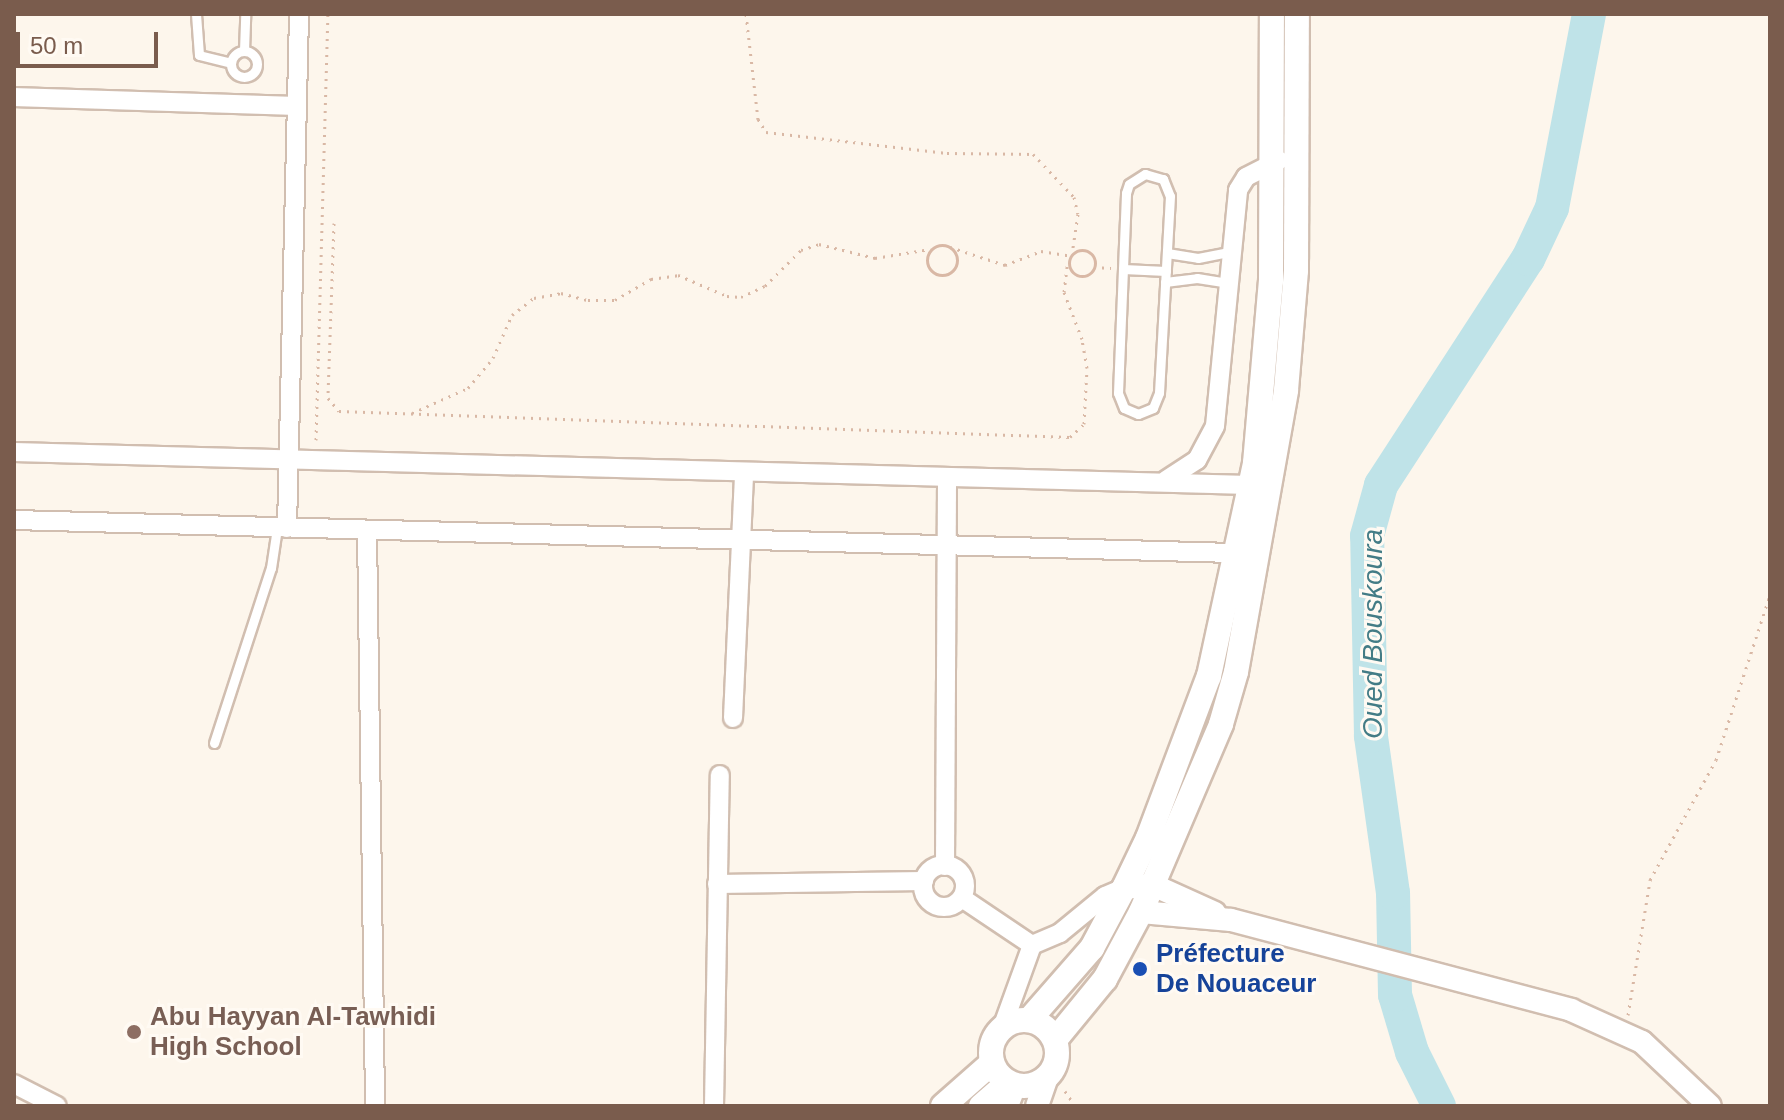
<!DOCTYPE html>
<meta charset="utf-8">
<style>
body{margin:0}
#map{position:relative;width:1784px;height:1120px;overflow:hidden;background:#fdf6ec;font-family:Helvetica,sans-serif}
div>[style]{position:absolute}
.river>*{height:34px;margin:-17px;padding:0 17px;transform-origin:17px;border-radius:17px;background:#bfe3e8}
.path>*{height:3px;margin-top:-1.5px;transform-origin:0;background:repeating-linear-gradient(90deg,#d9b8a5 0 2px,transparent 0 8px)}
.path>.ring{margin:-1.5px;padding:0;box-sizing:content-box;background:none;border:3px solid #d9b8a5;border-radius:50%}
.roads{filter:drop-shadow(2px 0 #d1beb0) drop-shadow(-2px 0 #d1beb0) drop-shadow(0 2px #d1beb0) drop-shadow(0 -2px #d1beb0)}
.service>*{height:9px;margin:-4.5px;padding:0 4.5px;transform-origin:4.5px;border-radius:4.5px;background:#fff}
.service>.ring{margin:-4.5px;padding:0;box-sizing:content-box;background:none;border:9px solid #fff;border-radius:50%}
.minor>*{height:18px;margin:-9px;padding:0 9px;transform-origin:9px;border-radius:9px;background:#fff}
.minor>.ring{margin:-9px;padding:0;box-sizing:content-box;background:none;border:18px solid #fff;border-radius:50%}
.tertiary>*{height:22px;margin:-11px;padding:0 11px;transform-origin:11px;border-radius:11px;background:#fff}
.secondary>*{height:24px;margin:-12px;padding:0 12px;transform-origin:12px;border-radius:12px;background:#fff}
.secondary>.ring{margin:-12px;padding:0;box-sizing:content-box;background:none;border:24px solid #fff;border-radius:50%}
.dots>*{width:22px;height:22px;translate:-50% -50%;box-sizing:border-box;border:4px solid #fffaf3;border-radius:50%}
span{translate:-50% -50%;white-space:nowrap;text-align:center;line-height:1.15;-webkit-text-stroke:6px #fffaf3;paint-order:stroke}
.transit-label{font-size:26px;color:#164399;font-weight:700}
.left{translate:0 -50%;text-align:left}
.education-label{font-size:26px;color:#785e54;font-weight:700}
.water-label{font-size:28px;color:#437c86;font-style:italic}
.frame{position:absolute;inset:0;border:16px solid #7a5c4d;pointer-events:none}
.scale{position:absolute;left:16px;top:32px;width:142px;height:36px;box-sizing:border-box;border:4px solid #7a5c4d;border-top:0;padding-left:10px;font-size:24px;line-height:28px;white-space:nowrap;color:#7a5c4d;-webkit-text-stroke:6px #fffaf3;paint-order:stroke}
</style>
<div id="map">
<div class="river">
<i style="left:1439px;top:1106px;width:60px;rotate:-116.6deg"></i>
<i style="left:1412px;top:1052px;width:59px;rotate:-106.6deg"></i>
<i style="left:1395px;top:995px;width:102px;rotate:-91.1deg"></i>
<i style="left:1393px;top:893px;width:159px;rotate:-98deg"></i>
<i style="left:1371px;top:736px;width:200px;rotate:-91.1deg"></i>
<i style="left:1367px;top:536px;width:53px;rotate:-74.6deg"></i>
<i style="left:1381px;top:485px;width:270px;rotate:-57deg"></i>
<i style="left:1528px;top:259px;width:56px;rotate:-64.8deg"></i>
<i style="left:1552px;top:208px;width:197px;rotate:-79.2deg"></i>
</div>
<div class="path">
<i style="left:746px;top:14px;width:106px;rotate:83.5deg"></i>
<i style="left:758px;top:119px;width:15px;rotate:58deg"></i>
<i style="left:766px;top:132px;width:182px;rotate:6.6deg"></i>
<i style="left:947px;top:153px;width:86px;rotate:0.7deg"></i>
<i style="left:1033px;top:154px;width:59px;rotate:46.4deg"></i>
<i style="left:1074px;top:197px;width:17px;rotate:77deg"></i>
<i style="left:1078px;top:214px;width:40px;rotate:98.5deg"></i>
<i style="left:334px;top:223px;width:175px;rotate:92deg"></i>
<i style="left:328px;top:398px;width:17px;rotate:50deg"></i>
<i style="left:339px;top:411px;width:731px;rotate:2.04deg"></i>
<i style="left:1070px;top:437px;width:19px;rotate:-43deg"></i>
<i style="left:1084px;top:424px;width:56px;rotate:-86.9deg"></i>
<i style="left:1087px;top:368px;width:29px;rotate:-100deg"></i>
<i style="left:1082px;top:339px;width:50px;rotate:-111deg"></i>
<i style="left:1064px;top:292px;width:31px;rotate:-83deg"></i>
<i class="ring" style="left:927px;top:245px;width:27px;height:27px"></i>
<i style="left:950px;top:247px;width:58px;rotate:18.1deg"></i>
<i style="left:1005px;top:265px;width:39px;rotate:-21deg"></i>
<i style="left:1041px;top:251px;width:30px;rotate:9deg"></i>
<i class="ring" style="left:1069px;top:250px;width:23px;height:23px"></i>
<i style="left:1094px;top:267px;width:17px;rotate:3deg"></i>
<i style="left:412px;top:413px;width:61px;rotate:-24.1deg"></i>
<i style="left:468px;top:388px;width:39px;rotate:-50deg"></i>
<i style="left:493px;top:358px;width:47px;rotate:-66.2deg"></i>
<i style="left:512px;top:315px;width:28px;rotate:-38deg"></i>
<i style="left:534px;top:298px;width:27px;rotate:-10deg"></i>
<i style="left:561px;top:293px;width:28px;rotate:15deg"></i>
<i style="left:588px;top:300px;width:27px"></i>
<i style="left:615px;top:300px;width:42px;rotate:-30.3deg"></i>
<i style="left:651px;top:279px;width:27px;rotate:-8deg"></i>
<i style="left:678px;top:275px;width:53px;rotate:23.2deg"></i>
<i style="left:727px;top:296px;width:14px;rotate:4deg"></i>
<i style="left:741px;top:297px;width:26px;rotate:-25deg"></i>
<i style="left:765px;top:286px;width:51px;rotate:-45deg"></i>
<i style="left:801px;top:250px;width:19px;rotate:-18deg"></i>
<i style="left:819px;top:244px;width:58px;rotate:14deg"></i>
<i style="left:875px;top:258px;width:56px;rotate:-9.3deg"></i>
<i style="left:316px;top:440px;width:426px;rotate:-88.4deg"></i>
<i style="left:1628px;top:1015px;width:137px;rotate:-80.7deg"></i>
<i style="left:1650px;top:880px;width:137px;rotate:-61.2deg"></i>
<i style="left:1716px;top:760px;width:174px;rotate:-71.9deg"></i>
<i style="left:1065px;top:1091px;width:18px;rotate:56deg"></i>
</div>
<div class="roads">
<div class="service">
<i style="left:196px;top:14px;width:41px;rotate:85.8deg"></i>
<i style="left:199px;top:55px;width:33px;rotate:14deg"></i>
<i class="ring" style="left:231px;top:51px;width:17px;height:17px"></i>
<i style="left:244px;top:51px;width:37px;rotate:-88deg"></i>
<i style="left:1145px;top:174px;width:19px;rotate:16deg"></i>
<i style="left:1163px;top:179px;width:18px;rotate:68deg"></i>
<i style="left:1170px;top:196px;width:197px;rotate:93.2deg"></i>
<i style="left:1159px;top:393px;width:16px;rotate:112deg"></i>
<i style="left:1153px;top:408px;width:16px;rotate:158deg"></i>
<i style="left:1138px;top:414px;width:15px;rotate:-157deg"></i>
<i style="left:1124px;top:408px;width:16px;rotate:-112deg"></i>
<i style="left:1118px;top:393px;width:200px;rotate:-87.7deg"></i>
<i style="left:1126px;top:193px;width:9px;rotate:-72deg"></i>
<i style="left:1129px;top:184px;width:19px;rotate:-32deg"></i>
<i style="left:1167px;top:253px;width:31px;rotate:9deg"></i>
<i style="left:1198px;top:258px;width:33px;rotate:-11deg"></i>
<i style="left:1123px;top:269px;width:43px;rotate:2.7deg"></i>
<i style="left:1165px;top:282px;width:32px;rotate:-7deg"></i>
<i style="left:1197px;top:278px;width:31px;rotate:9deg"></i>
<i style="left:214px;top:743px;width:184px;rotate:-72deg"></i>
<i style="left:271px;top:568px;width:40px;rotate:-81.5deg"></i>
</div>
<div class="minor">
<i style="left:14px;top:97px;width:282px;rotate:1.8deg"></i>
<i style="left:14px;top:452px;width:1236px;rotate:1.53deg"></i>
<i style="left:1166px;top:480px;width:37px;rotate:-33deg"></i>
<i style="left:1197px;top:460px;width:38px;rotate:-62deg"></i>
<i style="left:1215px;top:426px;width:237px;rotate:-84.4deg"></i>
<i style="left:1238px;top:190px;width:15px;rotate:-58deg"></i>
<i style="left:1246px;top:177px;width:37px;rotate:-27deg"></i>
<i style="left:14px;top:520px;width:1222px;rotate:1.55deg"></i>
<i style="left:287px;top:528px;width:514px;rotate:-88.66deg"></i>
<i style="left:367px;top:530px;width:576px;rotate:89.2deg"></i>
<i style="left:733px;top:718px;width:246px;rotate:-87.4deg"></i>
<i class="ring" style="left:923px;top:865px;width:24px;height:24px"></i>
<i style="left:945px;top:866px;width:389px;rotate:-89.7deg"></i>
<i style="left:717px;top:884px;width:207px;rotate:-0.8deg"></i>
<i style="left:962px;top:898px;width:84px;rotate:33.9deg"></i>
<i style="left:1002px;top:1028px;width:88px;rotate:-70.1deg"></i>
<i style="left:1032px;top:945px;width:30px;rotate:-23deg"></i>
<i style="left:1060px;top:933px;width:58px;rotate:-39.4deg"></i>
<i style="left:1105px;top:896px;width:21px;rotate:-23deg"></i>
<i style="left:14px;top:1084px;width:48px;rotate:27.1deg"></i>
<i style="left:714px;top:1106px;width:331px;rotate:-89deg"></i>
</div>
<div class="tertiary">
<i style="left:1124px;top:888px;width:29px;rotate:-6deg"></i>
<i style="left:1153px;top:885px;width:68px;rotate:24.3deg"></i>
<i style="left:1141px;top:912px;width:90px;rotate:5.1deg"></i>
<i style="left:1231px;top:920px;width:352px;rotate:14.8deg"></i>
<i style="left:1571px;top:1010px;width:78px;rotate:24.3deg"></i>
<i style="left:1642px;top:1042px;width:93px;rotate:43.3deg"></i>
<i style="left:1007px;top:1106px;width:22px;rotate:-69deg"></i>
<i style="left:1037px;top:1106px;width:31px;rotate:-71deg"></i>
</div>
<div class="secondary">
<i class="ring" style="left:991px;top:1020px;width:42px;height:42px"></i>
<i style="left:1029px;top:1020px;width:96px;rotate:-48.8deg"></i>
<i style="left:1092px;top:948px;width:68px;rotate:-61.9deg"></i>
<i style="left:1124px;top:888px;width:55px;rotate:-64.4deg"></i>
<i style="left:1148px;top:838px;width:173px;rotate:-69.4deg"></i>
<i style="left:1209px;top:676px;width:218px;rotate:-77.8deg"></i>
<i style="left:1255px;top:463px;width:183px;rotate:-85deg"></i>
<i style="left:1271px;top:281px;width:267px;rotate:-89.8deg"></i>
<i style="left:1055px;top:1040px;width:79px;rotate:-50.7deg"></i>
<i style="left:1105px;top:979px;width:76px;rotate:-61.8deg"></i>
<i style="left:1141px;top:912px;width:204px;rotate:-66.9deg"></i>
<i style="left:1221px;top:724px;width:54px;rotate:-73.9deg"></i>
<i style="left:1236px;top:672px;width:286px;rotate:-79.9deg"></i>
<i style="left:1286px;top:390px;width:120px;rotate:-85.2deg"></i>
<i style="left:1296px;top:270px;width:256px;rotate:-89.8deg"></i>
<i style="left:943px;top:1106px;width:65px;rotate:-41.3deg"></i>
<i style="left:981px;top:1106px;width:35px;rotate:-41deg"></i>
</div>
</div>
<div class="dots">
<i style="left:1140px;top:969px;background:#1a4fb4"></i>
<i style="left:134px;top:1032px;background:#8d6e63"></i>
</div>
<div class="transit-label">
<span class="left" style="left:1156px;top:969px">Préfecture<br>De Nouaceur</span>
</div>
<div class="education-label">
<span class="left" style="left:150px;top:1032px">Abu Hayyan Al-Tawhidi<br>High School</span>
</div>
<div class="water-label">
<span style="left:1373px;top:634px;rotate:-90deg">Oued Bouskoura</span>
</div>
<div class="frame"></div>
<div class="scale">50 m</div>
</div>
